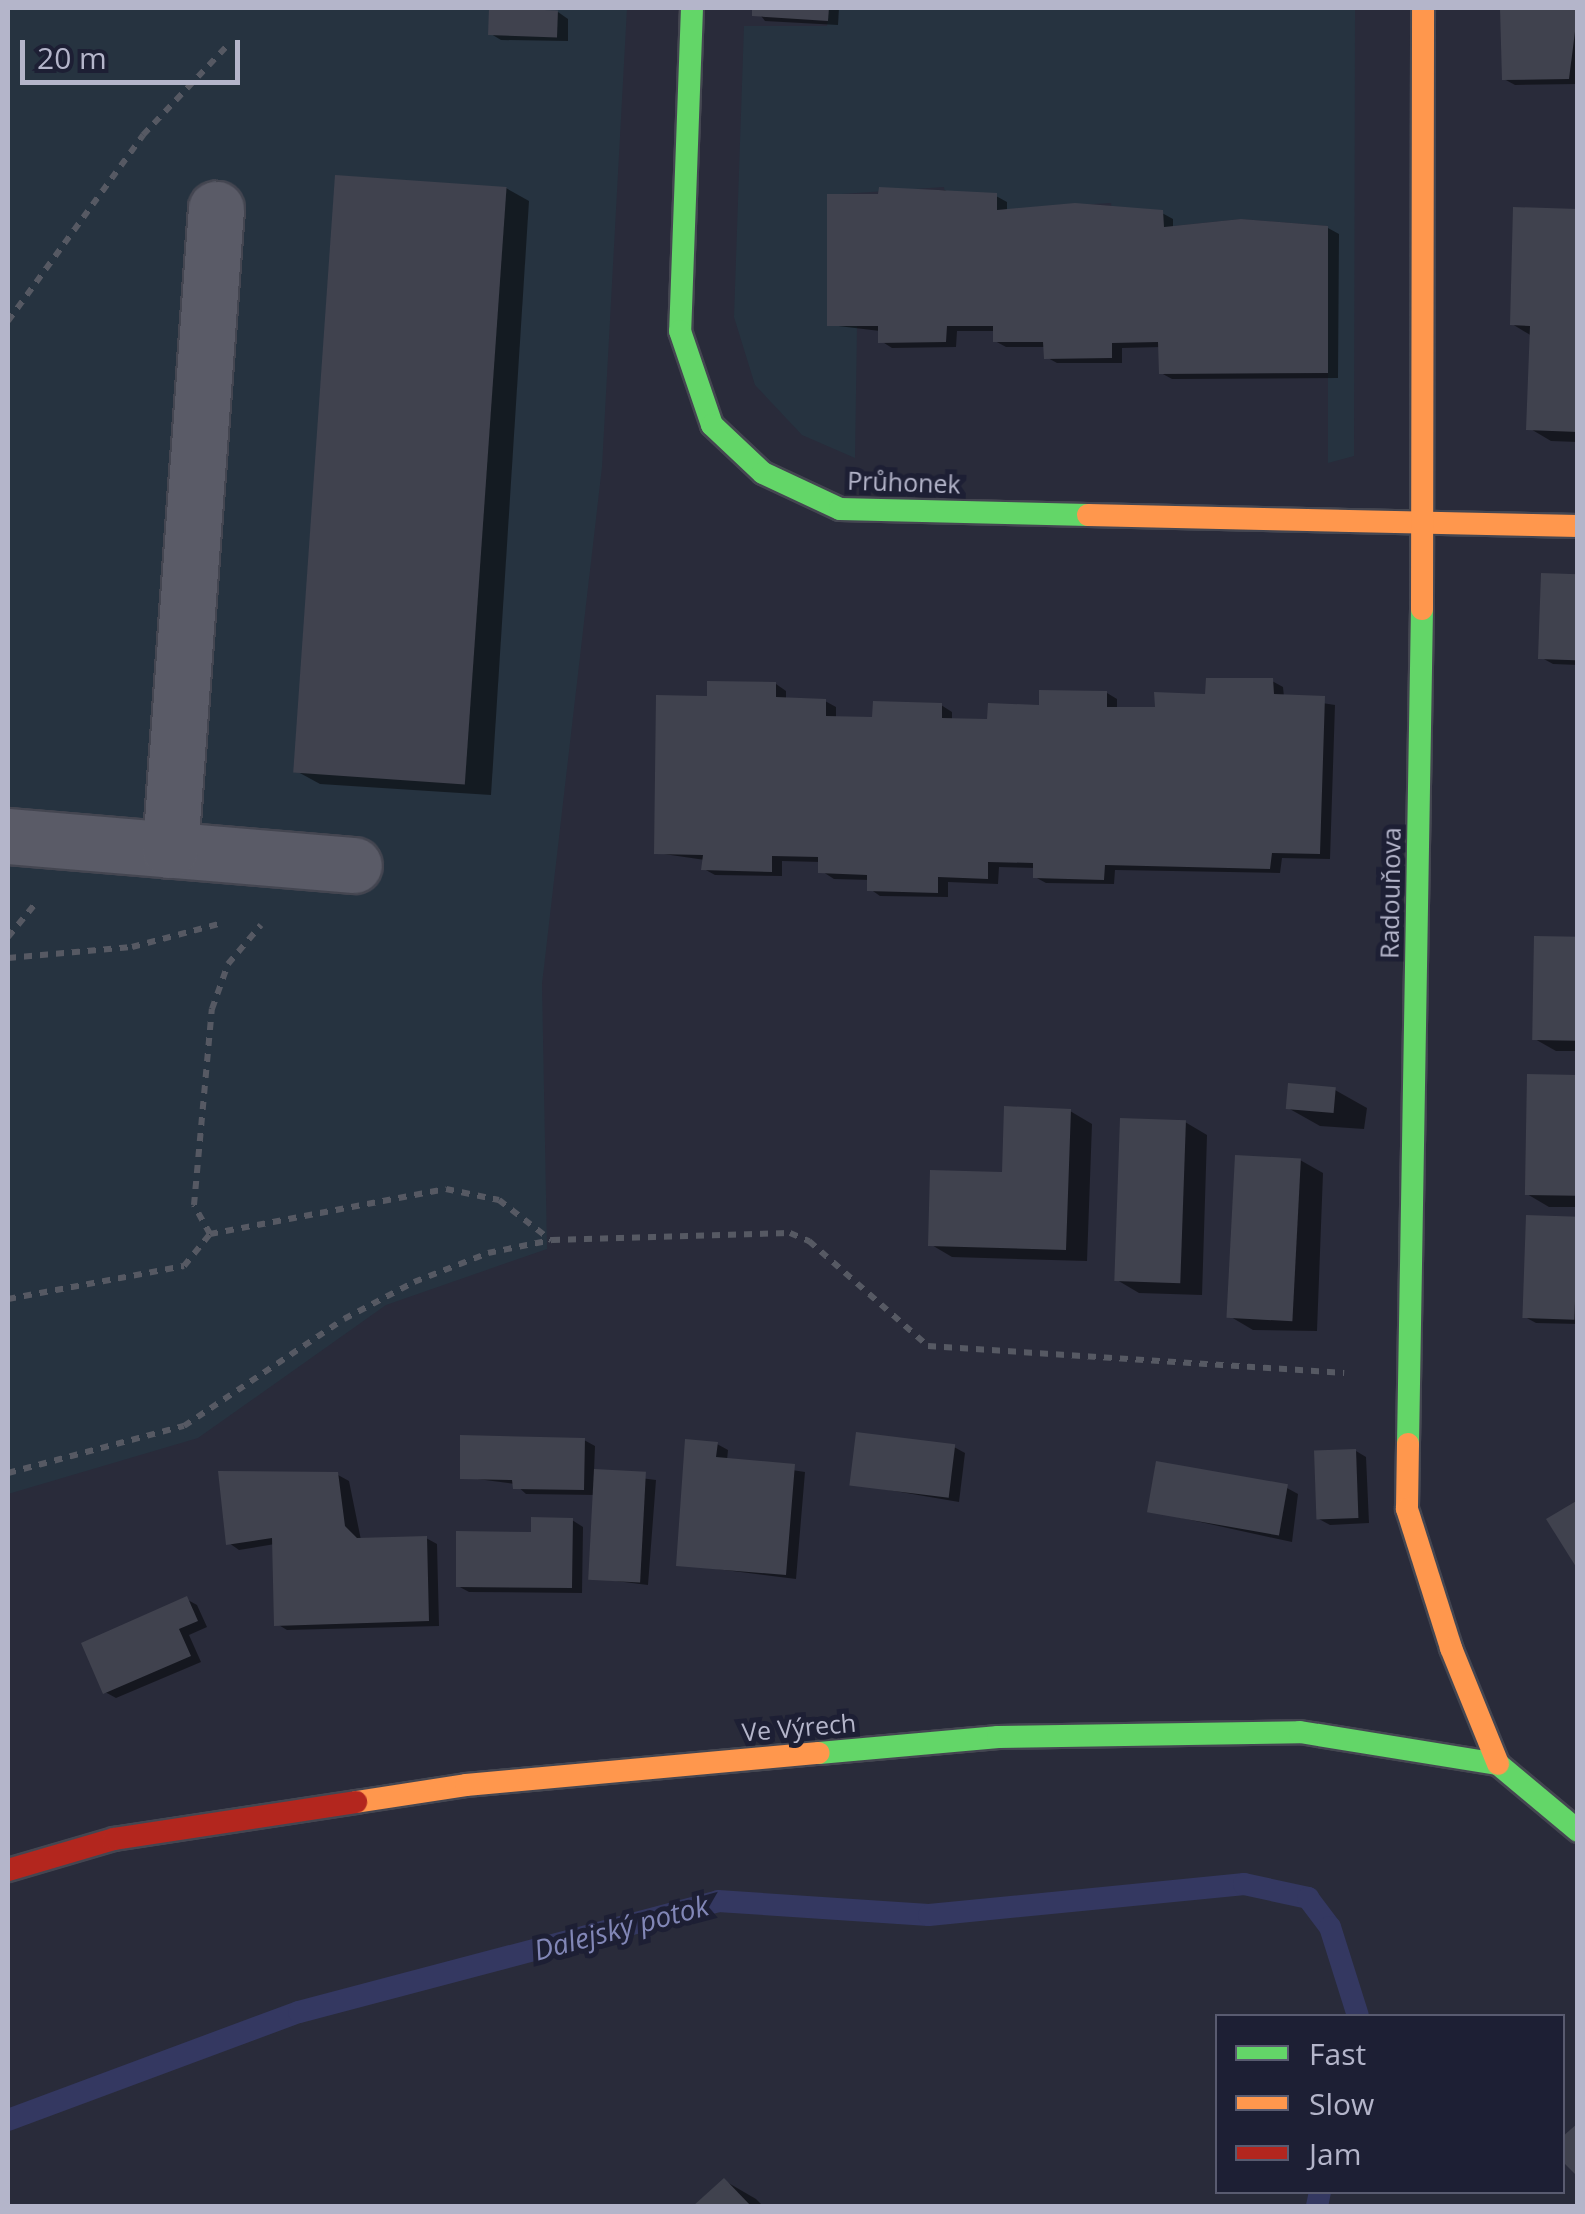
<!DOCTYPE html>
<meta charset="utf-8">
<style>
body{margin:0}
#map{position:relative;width:1585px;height:2214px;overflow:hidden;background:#292b3a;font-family:"Open Sans",sans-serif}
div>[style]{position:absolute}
.green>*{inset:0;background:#263340}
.shadow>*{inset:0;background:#0007}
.stream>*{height:22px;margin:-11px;padding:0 11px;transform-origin:11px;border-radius:11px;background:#343861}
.building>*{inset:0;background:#40424e;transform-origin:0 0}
.path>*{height:6px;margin-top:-3px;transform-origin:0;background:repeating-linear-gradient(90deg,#565963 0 8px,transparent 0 16px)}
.roads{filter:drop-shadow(2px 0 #444651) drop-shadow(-2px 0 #444651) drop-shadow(0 2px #444651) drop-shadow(0 -2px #444651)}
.street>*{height:55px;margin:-27.5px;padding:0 27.5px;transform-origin:27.5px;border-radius:27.5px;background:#5a5b67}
.fast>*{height:22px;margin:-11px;padding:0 11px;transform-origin:11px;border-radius:11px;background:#63d668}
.slow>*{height:22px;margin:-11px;padding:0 11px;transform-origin:11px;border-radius:11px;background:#ff974d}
.jam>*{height:22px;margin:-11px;padding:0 11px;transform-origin:11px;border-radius:11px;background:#b3261e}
span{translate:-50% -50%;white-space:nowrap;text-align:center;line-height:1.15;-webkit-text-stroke:10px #1d1f34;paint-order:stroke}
.street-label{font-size:25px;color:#b4b5ca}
.water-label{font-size:28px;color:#8287b7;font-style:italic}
.frame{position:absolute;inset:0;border:10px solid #b4b5ca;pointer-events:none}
.legend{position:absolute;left:1215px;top:2014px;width:350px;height:180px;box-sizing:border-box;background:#1d1f34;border:2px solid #595b70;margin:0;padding:12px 18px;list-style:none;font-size:30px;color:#b4b5ca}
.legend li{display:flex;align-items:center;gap:20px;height:50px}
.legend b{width:50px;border:2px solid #595b70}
.scale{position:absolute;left:20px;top:40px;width:220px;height:45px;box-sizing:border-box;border:5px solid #b4b5ca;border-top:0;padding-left:12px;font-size:30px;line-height:35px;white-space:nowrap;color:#b4b5ca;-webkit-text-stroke:8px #1d1f34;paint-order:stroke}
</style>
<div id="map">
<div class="green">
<i style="clip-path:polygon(8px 8px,627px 8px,602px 467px,542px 984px,547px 1249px,386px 1305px,198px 1438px,8px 1494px)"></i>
<i style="clip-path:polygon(829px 8px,1355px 8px,1354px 456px,1328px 463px,1328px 226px,1241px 219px,1164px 227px,1162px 210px,1112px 211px,1111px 203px,997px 210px,945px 194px,944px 187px,827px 195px,827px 326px,857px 326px,855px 458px,802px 435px,755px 385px,734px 317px,744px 26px,827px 26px)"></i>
</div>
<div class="shadow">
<i style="clip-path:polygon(755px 8px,839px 8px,838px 25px,765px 21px)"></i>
<i style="clip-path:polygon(1505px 8px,1578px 8px,1578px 84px,1515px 85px,1504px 79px)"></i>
<i style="clip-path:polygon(558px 12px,568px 19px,568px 41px,501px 40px,491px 34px)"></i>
<i style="clip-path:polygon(506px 188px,529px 201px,491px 795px,320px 784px,298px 772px)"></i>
<i style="clip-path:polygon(945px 190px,957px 197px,996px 196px,1007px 202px,1007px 212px,1162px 213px,1173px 219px,1173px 228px,1328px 228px,1339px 234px,1338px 378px,1172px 379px,1161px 373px,1161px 347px,1122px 348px,1122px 363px,1057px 363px,1046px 357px,1046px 347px,1006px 347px,995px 341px,996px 331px,957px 331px,956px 347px,892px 348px,881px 341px,880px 331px,830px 325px,830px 197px)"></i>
<i style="clip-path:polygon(1578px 211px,1578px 442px,1551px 441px,1529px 428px,1532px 336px,1512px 324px)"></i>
<i style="clip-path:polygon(1578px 576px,1578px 665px,1553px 664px,1542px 658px)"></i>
<i style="clip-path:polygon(1272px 681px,1283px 687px,1284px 697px,1335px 705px,1330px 859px,1282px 858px,1280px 873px,1115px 870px,1114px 884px,1046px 883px,1035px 877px,1035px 868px,999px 867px,998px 884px,948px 882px,948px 897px,880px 896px,870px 889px,870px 880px,834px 879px,823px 872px,821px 862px,782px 861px,782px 876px,715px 875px,704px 869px,705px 860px,657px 853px,709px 698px,776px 684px,786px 691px,786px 700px,825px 701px,836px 707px,836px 719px,875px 720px,941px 705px,952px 712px,952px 721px,990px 722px,1107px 693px,1117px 699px,1117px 709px,1157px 709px)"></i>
<i style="clip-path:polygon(1578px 940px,1578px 1051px,1556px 1051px,1533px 1038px)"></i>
<i style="clip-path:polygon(1578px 1078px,1578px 1207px,1549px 1207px,1527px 1194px)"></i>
<i style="clip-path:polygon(1335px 1090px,1367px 1108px,1364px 1129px,1320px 1126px,1288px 1108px)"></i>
<i style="clip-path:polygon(1070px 1111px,1092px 1124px,1087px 1261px,952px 1257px,930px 1244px)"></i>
<i style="clip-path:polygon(1185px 1122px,1207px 1135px,1202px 1295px,1139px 1293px,1117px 1280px)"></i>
<i style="clip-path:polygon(1300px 1160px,1323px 1173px,1317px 1331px,1253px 1330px,1231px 1317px)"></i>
<i style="clip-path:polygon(1578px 1219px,1578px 1324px,1536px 1323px,1525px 1317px)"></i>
<i style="clip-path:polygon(584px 1440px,595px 1446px,594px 1472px,656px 1480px,648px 1585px,592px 1578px,596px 1495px,526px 1494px,515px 1484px,462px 1477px)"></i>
<i style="clip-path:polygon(717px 1444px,728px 1450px,727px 1460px,805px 1472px,796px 1579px,678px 1564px)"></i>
<i style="clip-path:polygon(954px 1447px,965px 1453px,959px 1502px,854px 1484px)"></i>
<i style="clip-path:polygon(1356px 1451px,1366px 1457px,1369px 1523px,1330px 1525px,1319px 1519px)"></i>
<i style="clip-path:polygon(338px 1475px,349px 1481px,361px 1540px,426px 1538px,437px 1544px,439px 1626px,287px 1630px,277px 1624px,275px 1544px,239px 1550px,229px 1543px)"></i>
<i style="clip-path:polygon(1287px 1488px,1298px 1494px,1292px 1542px,1150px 1511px)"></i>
<i style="clip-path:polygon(572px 1520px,583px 1527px,582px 1593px,469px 1592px,458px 1586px,534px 1535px)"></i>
<i style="clip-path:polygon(186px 1599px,197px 1605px,207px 1627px,189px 1635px,201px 1662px,116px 1698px,105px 1692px)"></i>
<i style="clip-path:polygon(725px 2181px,756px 2199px,763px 2206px,696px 2206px)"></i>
</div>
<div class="stream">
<i style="left:8px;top:2120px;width:310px;rotate:-20.4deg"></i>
<i style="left:299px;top:2012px;width:433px;rotate:-14.8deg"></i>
<i style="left:718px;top:1901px;width:211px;rotate:3.8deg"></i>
<i style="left:929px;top:1915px;width:317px;rotate:-5.6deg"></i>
<i style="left:1244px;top:1884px;width:66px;rotate:12.3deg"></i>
<i style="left:1308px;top:1898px;width:36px;rotate:53deg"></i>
<i style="left:1330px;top:1927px;width:93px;rotate:72.5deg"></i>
<i style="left:1317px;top:2206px;width:14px;rotate:-78deg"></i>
</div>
<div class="building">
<i style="left:489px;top:8px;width:69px;height:27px;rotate:2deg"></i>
<i style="clip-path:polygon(752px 8px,829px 8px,828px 21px,752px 16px)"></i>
<i style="clip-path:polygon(1500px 8px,1578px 8px,1569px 79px,1502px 80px)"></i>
<i style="left:335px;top:175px;width:172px;height:599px;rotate:4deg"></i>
<i style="clip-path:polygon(879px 187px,997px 193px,997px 210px,1075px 203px,1163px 210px,1164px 227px,1241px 219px,1328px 226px,1328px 373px,1159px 374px,1158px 342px,1112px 343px,1112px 358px,1044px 359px,1043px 342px,993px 342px,993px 326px,947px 326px,946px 342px,878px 343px,878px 326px,827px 326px,827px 194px,878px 194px)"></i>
<i style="clip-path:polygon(1513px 207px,1578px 209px,1578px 432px,1526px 430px,1530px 326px,1510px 325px)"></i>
<i style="left:1541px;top:573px;width:37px;height:86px;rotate:2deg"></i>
<i style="clip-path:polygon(1206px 678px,1273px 678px,1274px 694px,1325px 696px,1320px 854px,1272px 853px,1270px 869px,1105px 865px,1104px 880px,1033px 878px,1033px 863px,988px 862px,988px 879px,938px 877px,938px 893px,867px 891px,867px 875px,818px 873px,818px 857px,772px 856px,772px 872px,737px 871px,701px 870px,703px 855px,654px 854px,656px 695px,707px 696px,707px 681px,776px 682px,776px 697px,826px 699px,826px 716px,872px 717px,873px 701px,942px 703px,942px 718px,987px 719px,988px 703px,1039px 705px,1039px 690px,1107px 691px,1107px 707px,1155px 707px,1154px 692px,1205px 694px)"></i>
<i style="left:1534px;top:936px;width:44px;height:104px;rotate:1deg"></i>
<i style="left:1527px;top:1074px;width:51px;height:121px;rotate:1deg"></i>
<i style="left:1288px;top:1083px;width:48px;height:26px;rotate:5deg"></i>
<i style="clip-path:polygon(1004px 1106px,1071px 1109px,1066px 1250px,928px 1246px,930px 1170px,1002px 1172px)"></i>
<i style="left:1120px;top:1118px;width:66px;height:163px;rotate:2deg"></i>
<i style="left:1235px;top:1155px;width:66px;height:163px;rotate:3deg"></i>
<i style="left:1526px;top:1215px;width:52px;height:103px;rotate:2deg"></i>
<i style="left:856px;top:1432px;width:100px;height:54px;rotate:7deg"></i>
<i style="clip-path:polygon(460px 1435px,585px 1438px,584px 1490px,513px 1489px,512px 1480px,460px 1479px)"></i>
<i style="clip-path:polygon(685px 1439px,718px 1442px,716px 1457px,795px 1464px,786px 1575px,676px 1566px)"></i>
<i style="left:1356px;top:1449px;width:69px;height:42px;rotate:88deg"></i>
<i style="left:1156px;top:1461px;width:134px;height:52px;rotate:10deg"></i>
<i style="left:594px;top:1469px;width:52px;height:111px;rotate:3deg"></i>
<i style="clip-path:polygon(218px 1471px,338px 1472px,345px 1526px,357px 1538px,427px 1536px,429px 1621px,274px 1626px,272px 1538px,226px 1545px)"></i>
<i style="clip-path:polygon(1578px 1500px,1578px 1570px,1546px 1519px)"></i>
<i style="clip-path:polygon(531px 1517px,573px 1518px,572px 1588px,456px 1587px,456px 1531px,531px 1532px)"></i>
<i style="clip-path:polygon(187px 1596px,198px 1621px,179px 1629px,191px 1656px,103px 1694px,81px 1643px)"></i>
<i style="clip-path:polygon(1578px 2123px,1578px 2177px,1562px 2161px,1562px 2137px)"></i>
<i style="clip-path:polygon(724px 2178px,751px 2206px,693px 2206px)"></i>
</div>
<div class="path">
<i style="left:8px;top:321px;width:230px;rotate:-54deg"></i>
<i style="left:143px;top:135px;width:122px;rotate:-46.7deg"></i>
<i style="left:8px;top:937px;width:43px;rotate:-50.7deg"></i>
<i style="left:8px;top:958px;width:124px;rotate:-5.1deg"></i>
<i style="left:132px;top:947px;width:93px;rotate:-14.9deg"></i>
<i style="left:210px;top:1234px;width:33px;rotate:-119deg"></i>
<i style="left:194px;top:1205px;width:197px;rotate:-84.8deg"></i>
<i style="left:212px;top:1009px;width:48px;rotate:-70.4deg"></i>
<i style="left:228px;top:964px;width:51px;rotate:-49.8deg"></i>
<i style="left:8px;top:1299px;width:179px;rotate:-10.6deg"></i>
<i style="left:184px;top:1266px;width:41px;rotate:-50.9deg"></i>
<i style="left:210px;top:1234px;width:240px;rotate:-10.8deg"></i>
<i style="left:446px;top:1189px;width:54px;rotate:11.7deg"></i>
<i style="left:499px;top:1200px;width:66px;rotate:37.6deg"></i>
<i style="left:8px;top:1473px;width:182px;rotate:-15deg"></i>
<i style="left:184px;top:1426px;width:192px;rotate:-33.8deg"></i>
<i style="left:344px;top:1319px;width:79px;rotate:-27.9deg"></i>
<i style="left:414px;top:1282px;width:79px;rotate:-21.4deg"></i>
<i style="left:488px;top:1253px;width:65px;rotate:-11.5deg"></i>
<i style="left:552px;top:1240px;width:238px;rotate:-1.7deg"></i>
<i style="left:790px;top:1233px;width:21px;rotate:23deg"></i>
<i style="left:809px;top:1241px;width:159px;rotate:41.4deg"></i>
<i style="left:928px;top:1346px;width:417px;rotate:3.7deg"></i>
</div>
<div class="roads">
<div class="street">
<i style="left:8px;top:836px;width:347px;rotate:4.8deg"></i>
<i style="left:170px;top:850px;width:643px;rotate:-85.9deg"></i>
</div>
<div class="fast">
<i style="left:692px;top:8px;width:323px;rotate:92.1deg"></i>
<i style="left:680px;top:331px;width:99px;rotate:71.2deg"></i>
<i style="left:712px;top:425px;width:70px;rotate:43.3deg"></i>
<i style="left:763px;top:473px;width:85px;rotate:25.1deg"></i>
<i style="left:840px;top:509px;width:248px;rotate:1.4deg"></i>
<i style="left:1408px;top:1444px;width:835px;rotate:-89.04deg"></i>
<i style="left:819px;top:1753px;width:180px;rotate:-5.1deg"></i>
<i style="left:998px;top:1737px;width:302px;rotate:-0.9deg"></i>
<i style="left:1300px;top:1732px;width:201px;rotate:9.2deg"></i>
<i style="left:1498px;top:1764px;width:104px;rotate:39.9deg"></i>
</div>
<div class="slow">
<i style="left:1088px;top:515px;width:490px;rotate:1.3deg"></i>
<i style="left:1422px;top:609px;width:601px;rotate:-89.9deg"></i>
<i style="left:1408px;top:1444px;width:65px;rotate:90.9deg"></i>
<i style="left:1407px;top:1509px;width:146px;rotate:72.4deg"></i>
<i style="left:1451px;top:1648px;width:125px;rotate:67.9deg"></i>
<i style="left:356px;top:1802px;width:111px;rotate:-8.8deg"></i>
<i style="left:466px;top:1785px;width:354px;rotate:-5.2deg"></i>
</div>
<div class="jam">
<i style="left:8px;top:1870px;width:110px;rotate:-16.3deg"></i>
<i style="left:114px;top:1839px;width:245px;rotate:-8.7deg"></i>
</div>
</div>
<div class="street-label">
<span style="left:904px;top:482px;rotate:2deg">Průhonek</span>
<span style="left:1390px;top:893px;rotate:-89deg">Radouňova</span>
<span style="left:799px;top:1727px;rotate:-5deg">Ve Výrech</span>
</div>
<div class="water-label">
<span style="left:621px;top:1927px;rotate:-15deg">Dalejský potok</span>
</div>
<div class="frame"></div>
<ul class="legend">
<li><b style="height:12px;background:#63d668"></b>Fast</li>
<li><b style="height:12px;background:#ff974d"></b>Slow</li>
<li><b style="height:12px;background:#b3261e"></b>Jam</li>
</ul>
<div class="scale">20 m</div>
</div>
